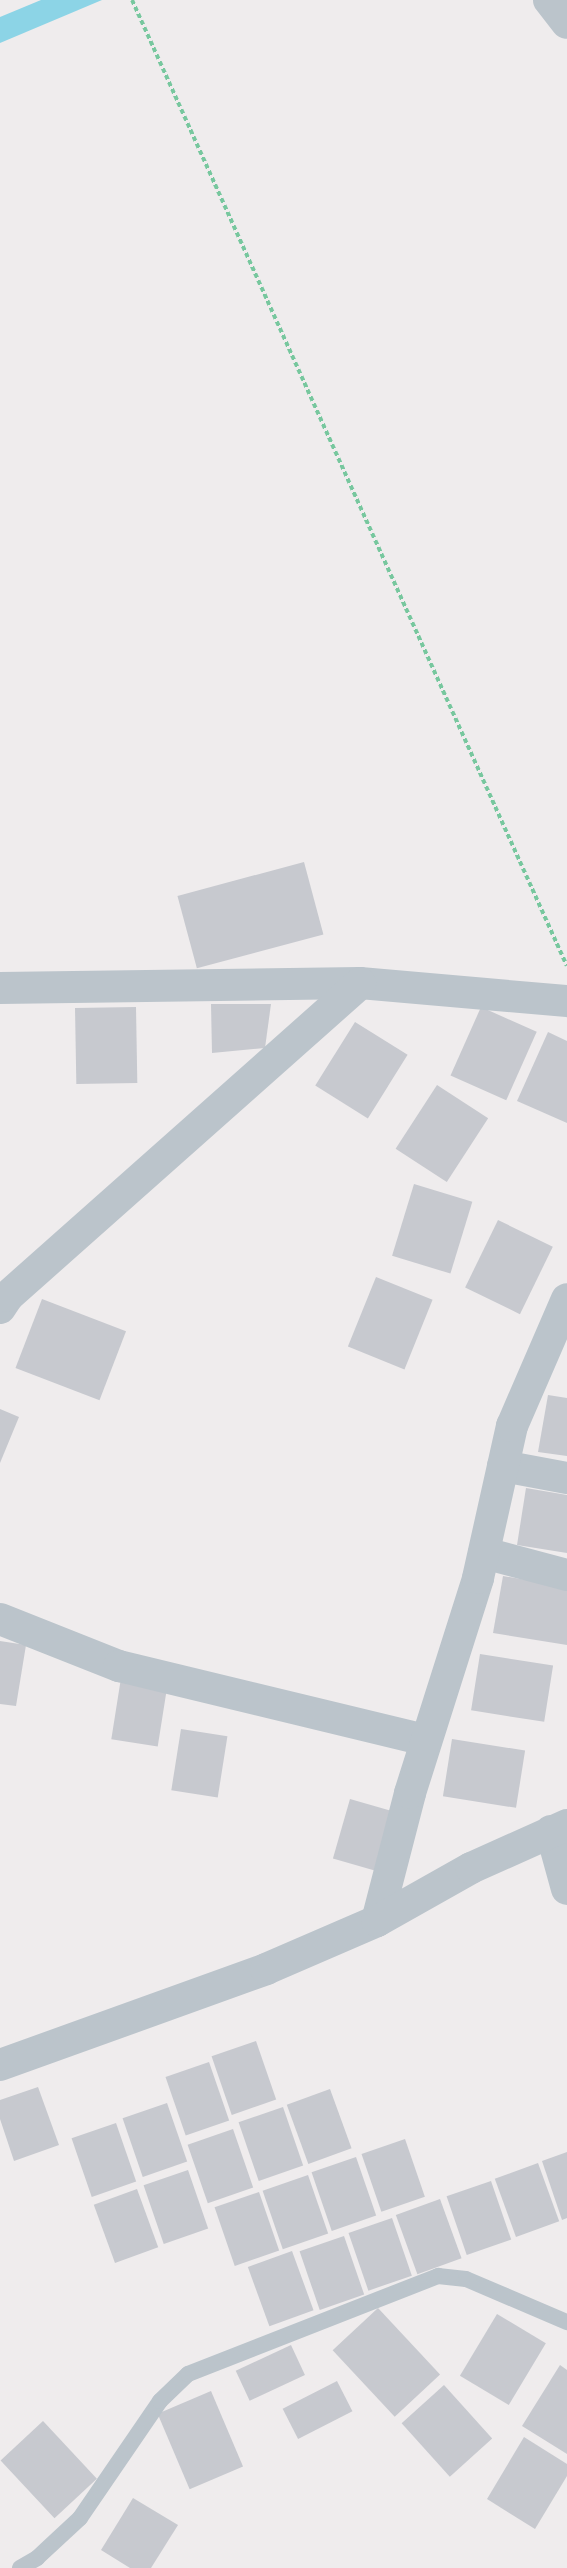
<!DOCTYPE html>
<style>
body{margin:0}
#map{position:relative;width:567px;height:2568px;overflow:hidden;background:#efeced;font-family:Cabin,sans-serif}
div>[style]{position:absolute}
.water>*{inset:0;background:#8cd4e6}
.building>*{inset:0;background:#c7c9cf;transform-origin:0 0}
.path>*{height:4px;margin-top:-2px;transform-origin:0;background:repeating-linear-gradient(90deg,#77c79e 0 4.5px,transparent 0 7.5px)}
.service>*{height:16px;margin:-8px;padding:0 8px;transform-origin:8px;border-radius:8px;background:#bbc4cb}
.minor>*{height:32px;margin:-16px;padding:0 16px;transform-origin:16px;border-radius:16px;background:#bbc4cb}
span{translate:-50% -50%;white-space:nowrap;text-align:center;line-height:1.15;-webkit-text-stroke:5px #fff;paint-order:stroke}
</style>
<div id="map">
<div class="water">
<i style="clip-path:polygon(41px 0,102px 0,0 43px,0 17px)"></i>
</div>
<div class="building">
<i style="left:304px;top:862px;width:75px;height:131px;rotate:75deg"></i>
<i style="clip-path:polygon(211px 1004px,271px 1004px,265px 1048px,212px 1053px)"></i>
<i style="left:136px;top:1007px;width:76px;height:61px;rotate:89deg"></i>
<i style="left:481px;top:1007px;width:61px;height:75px;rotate:24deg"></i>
<i style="left:355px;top:1022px;width:62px;height:75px;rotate:32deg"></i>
<i style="clip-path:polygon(548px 1032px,567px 1041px,567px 1123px,517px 1101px)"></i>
<i style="left:437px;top:1085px;width:61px;height:76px;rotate:33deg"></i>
<i style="left:414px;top:1184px;width:61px;height:75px;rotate:17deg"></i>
<i style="left:498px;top:1220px;width:61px;height:75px;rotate:26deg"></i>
<i style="left:376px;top:1277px;width:61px;height:75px;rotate:22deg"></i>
<i style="left:42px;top:1299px;width:90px;height:74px;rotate:21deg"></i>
<i style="clip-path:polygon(548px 1395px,567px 1398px,567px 1456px,538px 1452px)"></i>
<i style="clip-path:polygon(0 1409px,19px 1417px,0 1463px)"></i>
<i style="clip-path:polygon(526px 1488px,567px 1495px,567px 1553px,517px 1545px)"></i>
<i style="clip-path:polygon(503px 1576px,567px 1587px,567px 1645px,493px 1633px)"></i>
<i style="clip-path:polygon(0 1641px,26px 1645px,16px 1706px,0 1704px)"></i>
<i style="left:480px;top:1654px;width:74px;height:57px;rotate:9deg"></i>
<i style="left:121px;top:1678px;width:47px;height:62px;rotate:9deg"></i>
<i style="left:181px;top:1729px;width:47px;height:62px;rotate:9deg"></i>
<i style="left:452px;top:1739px;width:74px;height:58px;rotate:9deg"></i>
<i style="left:350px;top:1799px;width:47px;height:62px;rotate:16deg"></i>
<i style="left:256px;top:2041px;width:62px;height:47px;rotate:71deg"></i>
<i style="left:209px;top:2062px;width:62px;height:46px;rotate:71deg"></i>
<i style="clip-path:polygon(38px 2087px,59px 2145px,14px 2161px,0 2119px,0 2100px)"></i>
<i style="left:330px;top:2089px;width:63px;height:46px;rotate:70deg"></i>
<i style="left:167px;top:2103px;width:62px;height:47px;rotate:71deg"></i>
<i style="left:283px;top:2107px;width:62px;height:47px;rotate:71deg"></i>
<i style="left:116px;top:2123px;width:62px;height:47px;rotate:71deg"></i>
<i style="left:233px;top:2129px;width:62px;height:48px;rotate:71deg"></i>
<i style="left:405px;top:2139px;width:61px;height:46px;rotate:71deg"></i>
<i style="clip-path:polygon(567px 2152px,567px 2218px,562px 2220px,542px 2161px)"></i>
<i style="left:356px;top:2157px;width:62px;height:47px;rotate:71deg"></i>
<i style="left:538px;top:2163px;width:62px;height:46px;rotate:70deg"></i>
<i style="left:188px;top:2170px;width:62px;height:47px;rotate:71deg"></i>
<i style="left:308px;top:2175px;width:62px;height:48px;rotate:71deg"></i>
<i style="left:491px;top:2181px;width:62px;height:47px;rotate:71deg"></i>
<i style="left:137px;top:2189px;width:62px;height:46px;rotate:70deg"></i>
<i style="left:259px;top:2192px;width:62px;height:47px;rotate:71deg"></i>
<i style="left:440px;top:2199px;width:63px;height:47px;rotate:70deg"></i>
<i style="left:392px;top:2218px;width:61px;height:46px;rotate:71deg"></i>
<i style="left:344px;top:2236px;width:62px;height:47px;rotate:71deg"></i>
<i style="left:292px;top:2251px;width:63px;height:47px;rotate:70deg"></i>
<i style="left:378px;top:2308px;width:91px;height:62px;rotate:47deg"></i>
<i style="left:497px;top:2314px;width:57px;height:72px;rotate:31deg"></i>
<i style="left:291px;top:2345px;width:33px;height:61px;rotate:65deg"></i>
<i style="clip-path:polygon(560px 2365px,567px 2370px,567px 2454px,522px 2426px)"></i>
<i style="left:337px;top:2381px;width:34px;height:61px;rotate:63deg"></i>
<i style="left:444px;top:2385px;width:72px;height:57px;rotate:48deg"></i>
<i style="left:211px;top:2391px;width:82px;height:58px;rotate:67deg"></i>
<i style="left:43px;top:2421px;width:79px;height:58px;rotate:47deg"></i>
<i style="clip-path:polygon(524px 2437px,567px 2464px,567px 2476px,535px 2529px,487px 2499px)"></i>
<i style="clip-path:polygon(133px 2498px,178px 2525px,151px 2568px,130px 2568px,101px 2550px)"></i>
</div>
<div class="path">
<i style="left:132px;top:0;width:1059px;rotate:65.76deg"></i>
</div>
<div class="service">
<i style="left:20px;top:2568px;width:20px;rotate:-30deg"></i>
<i style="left:37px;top:2558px;width:59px;rotate:-42.9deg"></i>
<i style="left:80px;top:2518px;width:142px;rotate:-55.6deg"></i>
<i style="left:160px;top:2401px;width:39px;rotate:-44deg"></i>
<i style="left:188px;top:2374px;width:269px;rotate:-21.4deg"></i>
<i style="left:438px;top:2276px;width:28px;rotate:6deg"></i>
<i style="left:466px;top:2279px;width:110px;rotate:23.1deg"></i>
</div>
<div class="minor">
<i style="left:549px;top:0;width:29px;rotate:52deg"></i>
<i style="left:0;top:988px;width:360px;rotate:-0.8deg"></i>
<i style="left:360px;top:983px;width:208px;rotate:5deg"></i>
<i style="left:0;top:1308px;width:14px;rotate:-56deg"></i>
<i style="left:8px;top:1296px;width:471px;rotate:-41.6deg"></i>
<i style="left:503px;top:1466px;width:65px;rotate:10.6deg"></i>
<i style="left:484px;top:1553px;width:86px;rotate:14.8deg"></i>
<i style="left:0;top:1619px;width:128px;rotate:21.6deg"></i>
<i style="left:119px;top:1666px;width:316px;rotate:13.6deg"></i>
<i style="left:551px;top:1831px;width:60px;rotate:74.6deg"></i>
<i style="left:377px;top:1921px;width:132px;rotate:-75.5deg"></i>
<i style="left:410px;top:1793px;width:225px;rotate:-72.4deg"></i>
<i style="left:478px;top:1578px;width:156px;rotate:-77.4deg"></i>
<i style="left:512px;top:1426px;width:138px;rotate:-66.6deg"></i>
<i style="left:0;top:2065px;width:283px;rotate:-19.8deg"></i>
<i style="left:266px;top:1969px;width:121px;rotate:-23.4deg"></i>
<i style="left:377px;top:1921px;width:108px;rotate:-29.4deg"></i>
<i style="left:471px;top:1868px;width:105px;rotate:-24.1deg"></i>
</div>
</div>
